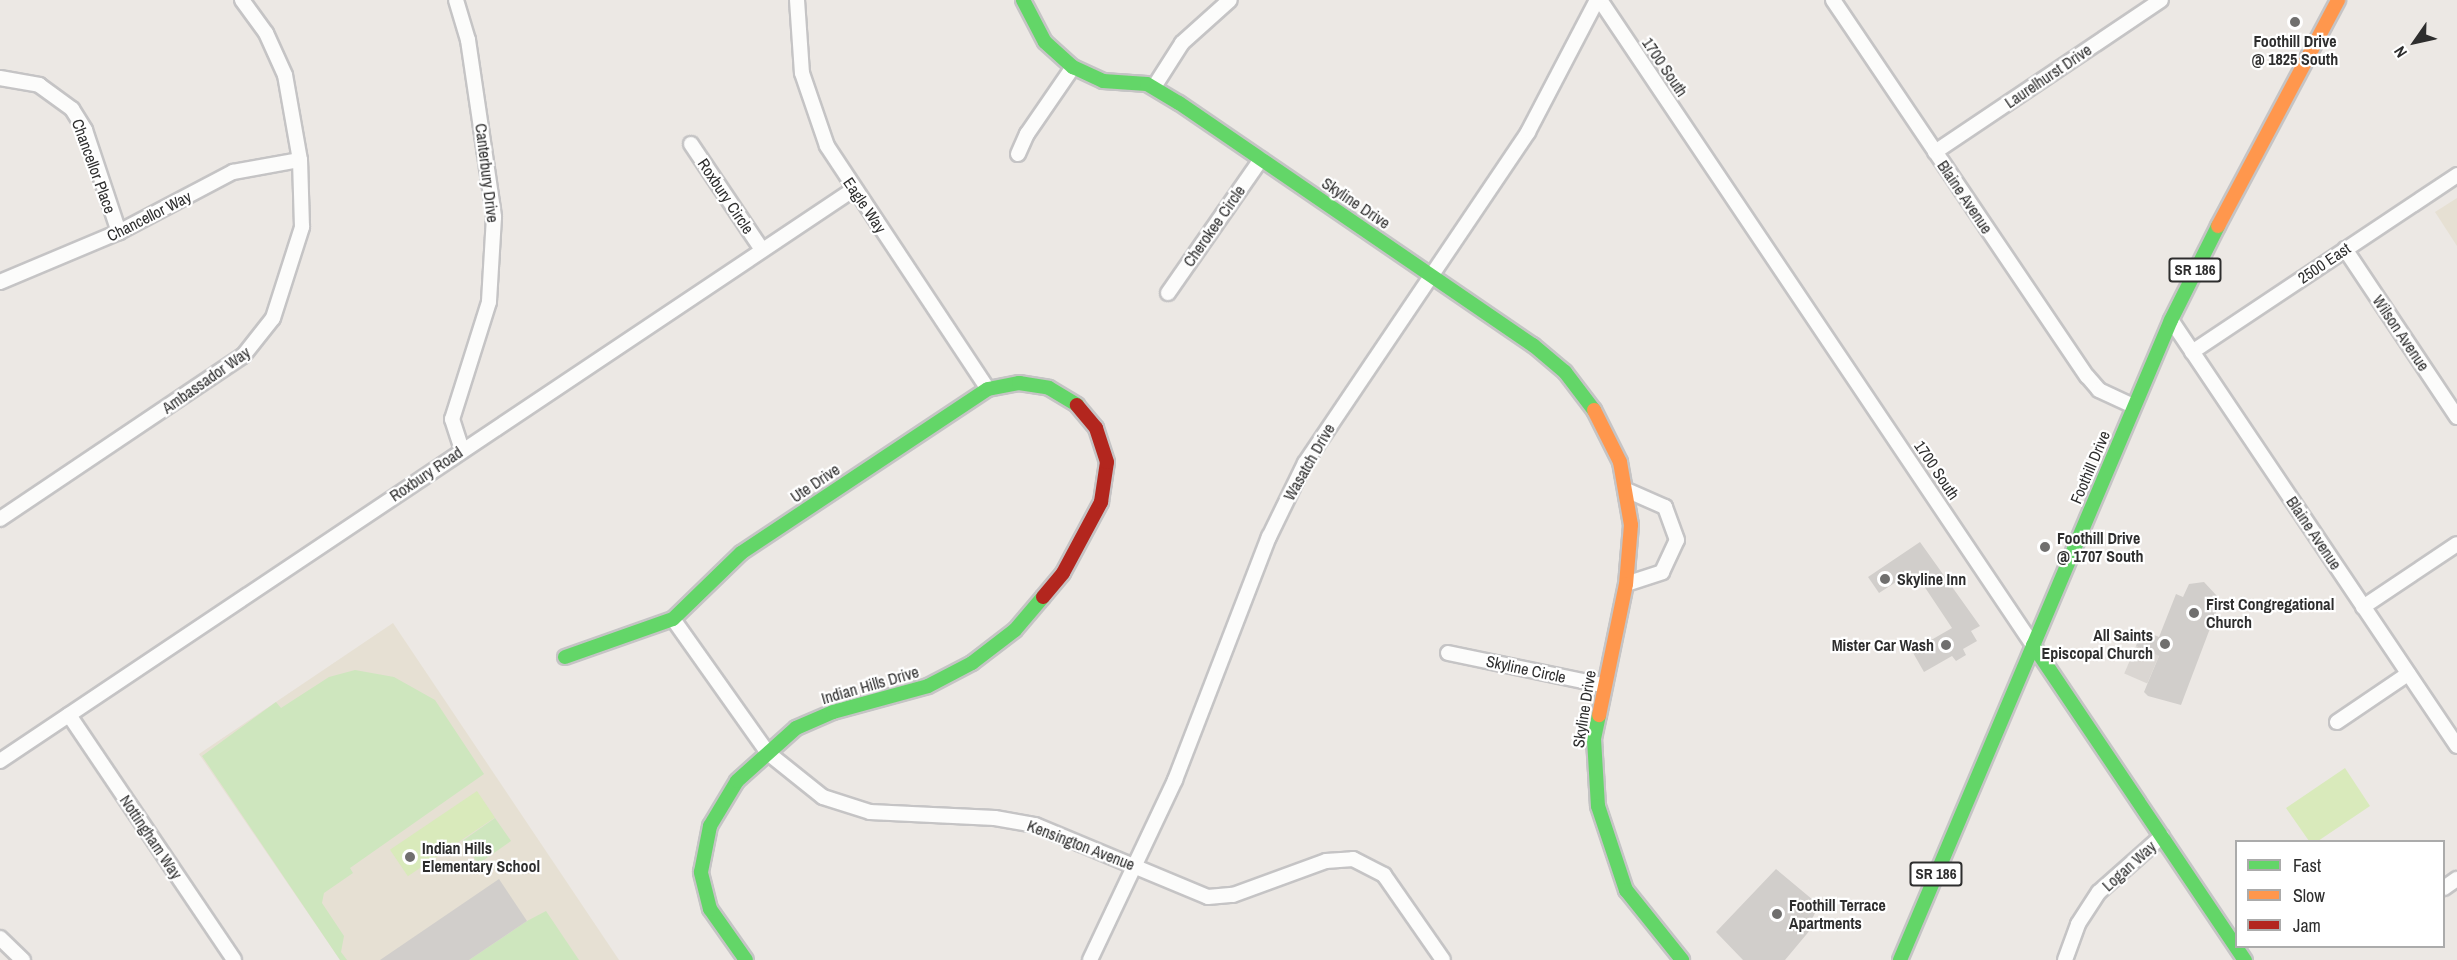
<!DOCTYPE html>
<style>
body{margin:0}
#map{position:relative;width:2457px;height:960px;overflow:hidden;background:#ece8e4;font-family:"Archivo Narrow",sans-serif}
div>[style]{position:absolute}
.education>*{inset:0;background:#e6e0d3}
.green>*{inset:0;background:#cee6be;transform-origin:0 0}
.pitch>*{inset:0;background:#d9eabb;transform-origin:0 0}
.plaza>*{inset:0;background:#dad6d2;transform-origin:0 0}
.building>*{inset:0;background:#d1cecb}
.roads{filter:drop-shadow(2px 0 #c5c4c5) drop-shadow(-2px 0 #c5c4c5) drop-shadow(0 2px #c5c4c5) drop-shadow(0 -2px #c5c4c5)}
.street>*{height:14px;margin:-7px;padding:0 7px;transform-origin:7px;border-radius:7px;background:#fcfcfb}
.fast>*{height:14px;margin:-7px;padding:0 7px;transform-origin:7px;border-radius:7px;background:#63d668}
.slow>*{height:14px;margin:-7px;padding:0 7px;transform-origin:7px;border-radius:7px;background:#ff974d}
.jam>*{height:14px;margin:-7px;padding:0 7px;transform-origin:7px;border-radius:7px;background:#b3261e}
.dots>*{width:16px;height:16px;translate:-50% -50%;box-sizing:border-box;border:3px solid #fff;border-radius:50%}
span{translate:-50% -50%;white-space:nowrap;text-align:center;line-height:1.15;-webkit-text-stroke:4.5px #fff;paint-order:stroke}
.shield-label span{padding:2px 4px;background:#fff;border:2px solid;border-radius:4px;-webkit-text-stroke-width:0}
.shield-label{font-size:15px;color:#2e2e2e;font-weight:700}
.poi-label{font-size:16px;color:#2e2e2e;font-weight:700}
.left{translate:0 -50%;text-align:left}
.right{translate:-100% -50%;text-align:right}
.street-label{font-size:16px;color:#2e2e2e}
.legend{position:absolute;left:2235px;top:840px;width:210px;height:108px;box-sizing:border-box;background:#fff;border:2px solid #ababab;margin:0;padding:8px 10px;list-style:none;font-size:18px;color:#2e2e2e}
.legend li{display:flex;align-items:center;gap:12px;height:30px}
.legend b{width:30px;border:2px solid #ababab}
.north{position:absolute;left:2385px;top:12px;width:60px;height:60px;-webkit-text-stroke:4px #fff;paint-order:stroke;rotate:236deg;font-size:16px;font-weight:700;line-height:24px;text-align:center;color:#2e2e2e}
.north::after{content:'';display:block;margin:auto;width:21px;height:27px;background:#2e2e2e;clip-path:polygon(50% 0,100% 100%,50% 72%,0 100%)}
</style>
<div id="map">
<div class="education">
<i style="clip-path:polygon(2457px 198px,2457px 246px,2435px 212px)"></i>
<i style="clip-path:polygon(393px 623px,619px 960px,340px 960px,199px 754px)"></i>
</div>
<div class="green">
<i style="clip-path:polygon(355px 670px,394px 677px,435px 700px,484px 774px,350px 868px,353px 873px,324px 893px,322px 903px,344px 936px,341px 952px,347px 960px,340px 960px,202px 756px,276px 702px,281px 708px,329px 677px)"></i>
<i style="left:495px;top:818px;width:28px;height:40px;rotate:55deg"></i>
<i style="clip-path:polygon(546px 911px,579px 960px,469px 960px,527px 921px)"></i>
</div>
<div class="pitch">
<i style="clip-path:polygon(2345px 768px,2370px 806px,2318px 841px,2309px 841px,2286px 808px)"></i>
<i style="left:477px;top:791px;width:32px;height:105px;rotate:56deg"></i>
</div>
<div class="plaza">
<i style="left:2136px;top:646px;width:25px;height:30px;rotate:23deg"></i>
</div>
<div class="building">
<i style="clip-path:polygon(1920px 542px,1980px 626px,1971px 631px,1977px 641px,1963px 649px,1966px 655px,1956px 661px,1952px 656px,1924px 672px,1912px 651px,1952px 628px,1918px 577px,1911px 582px,1907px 575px,1879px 593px,1868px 577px)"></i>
<i style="clip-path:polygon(2204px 582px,2217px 596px,2212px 608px,2217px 610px,2181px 705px,2148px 696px,2144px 692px,2159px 656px,2136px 646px,2142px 630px,2159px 637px,2176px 594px,2183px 597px,2189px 584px)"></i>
<i style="clip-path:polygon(1776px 869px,1819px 905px,1812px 919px,1816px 923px,1785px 960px,1743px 960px,1716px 932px)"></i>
<i style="clip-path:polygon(499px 879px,527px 921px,469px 960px,380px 960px)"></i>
</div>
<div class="roads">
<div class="street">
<i style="left:456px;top:0;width:42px;rotate:73.3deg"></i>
<i style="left:468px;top:40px;width:179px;rotate:81.6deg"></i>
<i style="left:494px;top:217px;width:85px;rotate:93.4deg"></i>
<i style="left:489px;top:302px;width:123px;rotate:107.5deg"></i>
<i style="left:452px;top:419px;width:32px;rotate:72deg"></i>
<i style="left:797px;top:0;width:73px;rotate:86.1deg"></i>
<i style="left:802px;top:73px;width:77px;rotate:71.1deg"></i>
<i style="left:827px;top:146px;width:291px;rotate:56.5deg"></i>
<i style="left:1600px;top:0;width:777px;rotate:56.13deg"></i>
<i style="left:1833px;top:0;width:454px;rotate:56deg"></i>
<i style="left:2087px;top:376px;width:18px;rotate:49deg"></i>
<i style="left:2099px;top:390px;width:38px;rotate:25deg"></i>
<i style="left:0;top:78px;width:40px;rotate:10deg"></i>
<i style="left:39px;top:85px;width:41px;rotate:36deg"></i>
<i style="left:72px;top:109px;width:25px;rotate:58deg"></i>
<i style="left:85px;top:130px;width:108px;rotate:71.6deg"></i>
<i style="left:1154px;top:87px;width:52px;rotate:-57.5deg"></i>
<i style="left:1182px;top:43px;width:64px;rotate:-41.9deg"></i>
<i style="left:691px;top:144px;width:125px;rotate:56.1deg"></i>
<i style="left:1935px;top:152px;width:272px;rotate:-33.9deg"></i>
<i style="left:1018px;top:154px;width:22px;rotate:-66deg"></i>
<i style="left:1027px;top:134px;width:81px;rotate:-55.5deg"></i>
<i style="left:2345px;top:249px;width:202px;rotate:56.3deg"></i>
<i style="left:0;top:282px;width:129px;rotate:-22.8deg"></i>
<i style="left:119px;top:232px;width:129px;rotate:-27.8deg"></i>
<i style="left:233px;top:172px;width:68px;rotate:-10.2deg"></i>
<i style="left:1168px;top:293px;width:163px;rotate:-55.2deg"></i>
<i style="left:2171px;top:320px;width:513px;rotate:56.12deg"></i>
<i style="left:2192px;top:352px;width:319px;rotate:-33.7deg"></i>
<i style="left:0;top:519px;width:293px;rotate:-33.9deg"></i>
<i style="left:243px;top:356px;width:48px;rotate:-51.7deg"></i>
<i style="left:273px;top:318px;width:96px;rotate:-72.3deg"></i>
<i style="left:302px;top:227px;width:67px;rotate:-91.7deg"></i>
<i style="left:300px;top:160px;width:86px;rotate:-100deg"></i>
<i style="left:285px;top:75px;width:46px;rotate:-114.3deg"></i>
<i style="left:266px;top:33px;width:41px;rotate:-126deg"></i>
<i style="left:1626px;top:584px;width:38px;rotate:-18deg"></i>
<i style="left:1662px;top:572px;width:35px;rotate:-65deg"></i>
<i style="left:1677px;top:540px;width:35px;rotate:-110deg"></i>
<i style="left:1665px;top:507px;width:43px;rotate:-156.4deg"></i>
<i style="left:2363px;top:607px;width:113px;rotate:-33.8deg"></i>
<i style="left:673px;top:619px;width:164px;rotate:54.7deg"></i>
<i style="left:768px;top:753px;width:70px;rotate:38.7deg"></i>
<i style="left:823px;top:797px;width:49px;rotate:17.7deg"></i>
<i style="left:870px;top:812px;width:125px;rotate:2.7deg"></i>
<i style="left:995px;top:818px;width:41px;rotate:9.9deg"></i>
<i style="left:1035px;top:825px;width:187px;rotate:22.6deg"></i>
<i style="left:1208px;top:897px;width:25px;rotate:-5deg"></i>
<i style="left:1233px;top:895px;width:99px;rotate:-20.1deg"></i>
<i style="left:1326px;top:861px;width:27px;rotate:-4deg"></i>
<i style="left:1353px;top:859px;width:35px;rotate:27deg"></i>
<i style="left:1384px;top:875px;width:103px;rotate:55.2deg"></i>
<i style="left:1448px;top:653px;width:158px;rotate:11.7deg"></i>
<i style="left:69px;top:715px;width:295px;rotate:56deg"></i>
<i style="left:2337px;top:722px;width:86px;rotate:-34.1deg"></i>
<i style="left:0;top:761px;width:1028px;rotate:-33.81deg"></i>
<i style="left:2444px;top:888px;width:16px;rotate:-35deg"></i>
<i style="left:0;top:938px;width:32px;rotate:44deg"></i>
<i style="left:1090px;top:960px;width:199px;rotate:-64.7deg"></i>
<i style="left:1175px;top:780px;width:261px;rotate:-68.9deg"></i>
<i style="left:1269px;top:537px;width:82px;rotate:-64.1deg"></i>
<i style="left:1305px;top:463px;width:399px;rotate:-56deg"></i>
<i style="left:1528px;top:132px;width:149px;rotate:-62.4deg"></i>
<i style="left:2065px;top:960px;width:38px;rotate:-70deg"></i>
<i style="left:2078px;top:924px;width:38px;rotate:-57deg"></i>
<i style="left:2099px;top:892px;width:84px;rotate:-41.6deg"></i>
</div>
<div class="fast">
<i style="left:1023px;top:0;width:47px;rotate:62.4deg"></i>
<i style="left:1045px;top:42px;width:38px;rotate:42deg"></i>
<i style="left:1073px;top:67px;width:33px;rotate:25deg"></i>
<i style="left:1103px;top:81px;width:44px;rotate:3.9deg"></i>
<i style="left:1147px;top:84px;width:37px;rotate:31deg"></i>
<i style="left:1179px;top:103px;width:429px;rotate:34.4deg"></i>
<i style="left:1533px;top:345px;width:42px;rotate:40.2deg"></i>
<i style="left:1565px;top:372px;width:48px;rotate:52.7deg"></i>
<i style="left:2033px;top:645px;width:380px;rotate:56.1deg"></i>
<i style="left:565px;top:657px;width:114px;rotate:-19.4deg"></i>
<i style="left:673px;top:619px;width:95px;rotate:-44.1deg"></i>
<i style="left:741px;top:553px;width:296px;rotate:-33.6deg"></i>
<i style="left:988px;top:389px;width:32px;rotate:-11deg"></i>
<i style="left:1019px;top:383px;width:30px;rotate:9deg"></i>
<i style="left:1049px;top:388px;width:33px;rotate:31deg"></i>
<i style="left:1599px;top:715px;width:25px;rotate:102deg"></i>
<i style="left:1594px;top:739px;width:67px;rotate:86.6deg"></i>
<i style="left:1598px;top:806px;width:89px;rotate:71.6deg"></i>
<i style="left:1626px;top:890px;width:90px;rotate:51.3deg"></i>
<i style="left:746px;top:960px;width:62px;rotate:-125.2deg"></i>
<i style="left:710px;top:909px;width:38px;rotate:-104deg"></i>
<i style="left:701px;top:872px;width:47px;rotate:-78.9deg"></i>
<i style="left:710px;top:826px;width:52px;rotate:-59deg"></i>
<i style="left:737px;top:781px;width:79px;rotate:-41.9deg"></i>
<i style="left:796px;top:728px;width:40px;rotate:-23.4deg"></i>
<i style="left:833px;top:712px;width:98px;rotate:-15.3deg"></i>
<i style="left:928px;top:686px;width:50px;rotate:-27.6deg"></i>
<i style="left:972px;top:663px;width:54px;rotate:-37.5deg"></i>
<i style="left:1015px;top:630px;width:43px;rotate:-49.7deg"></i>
<i style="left:1900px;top:960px;width:695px;rotate:-67.05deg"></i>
<i style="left:2171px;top:320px;width:105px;rotate:-63.4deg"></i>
</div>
<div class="slow">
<i style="left:2218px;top:226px;width:256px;rotate:-62deg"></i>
<i style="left:1594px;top:410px;width:58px;rotate:63.4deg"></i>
<i style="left:1620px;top:462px;width:64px;rotate:80.1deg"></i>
<i style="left:1631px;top:525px;width:59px;rotate:94.8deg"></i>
<i style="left:1626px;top:584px;width:134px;rotate:101.6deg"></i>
</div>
<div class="jam">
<i style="left:1043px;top:597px;width:31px;rotate:-50deg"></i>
<i style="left:1063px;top:573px;width:81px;rotate:-61.8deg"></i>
<i style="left:1101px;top:502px;width:40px;rotate:-81.5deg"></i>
<i style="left:1107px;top:462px;width:36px;rotate:-108deg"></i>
<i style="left:1096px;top:428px;width:30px;rotate:-130deg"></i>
</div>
</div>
<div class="dots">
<i style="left:2295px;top:22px;background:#706f6e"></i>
<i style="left:2045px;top:547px;background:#706f6e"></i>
<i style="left:1885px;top:579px;background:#706f6e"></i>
<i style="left:2194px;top:613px;background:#706f6e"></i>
<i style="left:2165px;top:644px;background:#706f6e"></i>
<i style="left:1946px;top:645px;background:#706f6e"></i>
<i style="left:410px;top:857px;background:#706f6e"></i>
<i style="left:1777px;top:914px;background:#706f6e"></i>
</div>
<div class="shield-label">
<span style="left:2195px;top:270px">SR 186</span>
<span style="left:1936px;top:874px">SR 186</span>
</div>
<div class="poi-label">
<span style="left:2295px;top:50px">Foothill Drive<br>@ 1825 South</span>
<span class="left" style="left:2057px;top:547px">Foothill Drive<br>@ 1707 South</span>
<span class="left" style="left:1897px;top:579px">Skyline Inn</span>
<span class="left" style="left:2206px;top:613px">First Congregational<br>Church</span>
<span class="right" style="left:2153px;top:644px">All Saints<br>Episcopal Church</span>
<span class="right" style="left:1934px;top:645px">Mister Car Wash</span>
<span class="left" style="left:422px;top:857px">Indian Hills<br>Elementary School</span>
<span class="left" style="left:1789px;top:914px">Foothill Terrace<br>Apartments</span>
</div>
<div class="street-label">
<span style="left:1665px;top:67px;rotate:56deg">1700 South</span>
<span style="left:2048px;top:76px;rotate:-34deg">Laurelhurst Drive</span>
<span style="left:94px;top:166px;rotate:70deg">Chancellor Place</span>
<span style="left:487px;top:173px;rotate:83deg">Canterbury Drive</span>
<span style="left:726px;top:196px;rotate:56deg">Roxbury Circle</span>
<span style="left:1965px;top:197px;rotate:56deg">Blaine Avenue</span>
<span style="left:1356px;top:203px;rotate:34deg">Skyline Drive</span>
<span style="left:865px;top:205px;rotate:56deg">Eagle Way</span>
<span style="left:149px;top:216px;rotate:-27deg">Chancellor Way</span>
<span style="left:1214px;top:226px;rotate:-55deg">Cherokee Circle</span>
<span style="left:2324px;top:263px;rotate:-34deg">2500 East</span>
<span style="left:2401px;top:333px;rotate:56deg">Wilson Avenue</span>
<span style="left:206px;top:380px;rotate:-35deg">Ambassador Way</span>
<span style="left:1309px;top:462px;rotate:-60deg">Wasatch Drive</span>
<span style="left:2090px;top:467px;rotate:-67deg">Foothill Drive</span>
<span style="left:1937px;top:470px;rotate:56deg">1700 South</span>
<span style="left:426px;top:474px;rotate:-34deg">Roxbury Road</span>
<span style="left:815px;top:483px;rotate:-34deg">Ute Drive</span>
<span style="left:2314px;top:533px;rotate:56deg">Blaine Avenue</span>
<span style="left:1526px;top:669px;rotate:12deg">Skyline Circle</span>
<span style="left:870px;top:685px;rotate:-16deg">Indian Hills Drive</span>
<span style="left:1584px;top:709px;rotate:-81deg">Skyline Drive</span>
<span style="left:151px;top:837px;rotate:56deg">Nottingham Way</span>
<span style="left:1081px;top:845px;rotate:21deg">Kensington Avenue</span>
<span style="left:2129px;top:866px;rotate:-42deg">Logan Way</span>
</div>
<ul class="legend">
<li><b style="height:8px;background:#63d668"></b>Fast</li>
<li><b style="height:8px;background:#ff974d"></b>Slow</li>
<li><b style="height:8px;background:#b3261e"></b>Jam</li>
</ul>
<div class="north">N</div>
</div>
